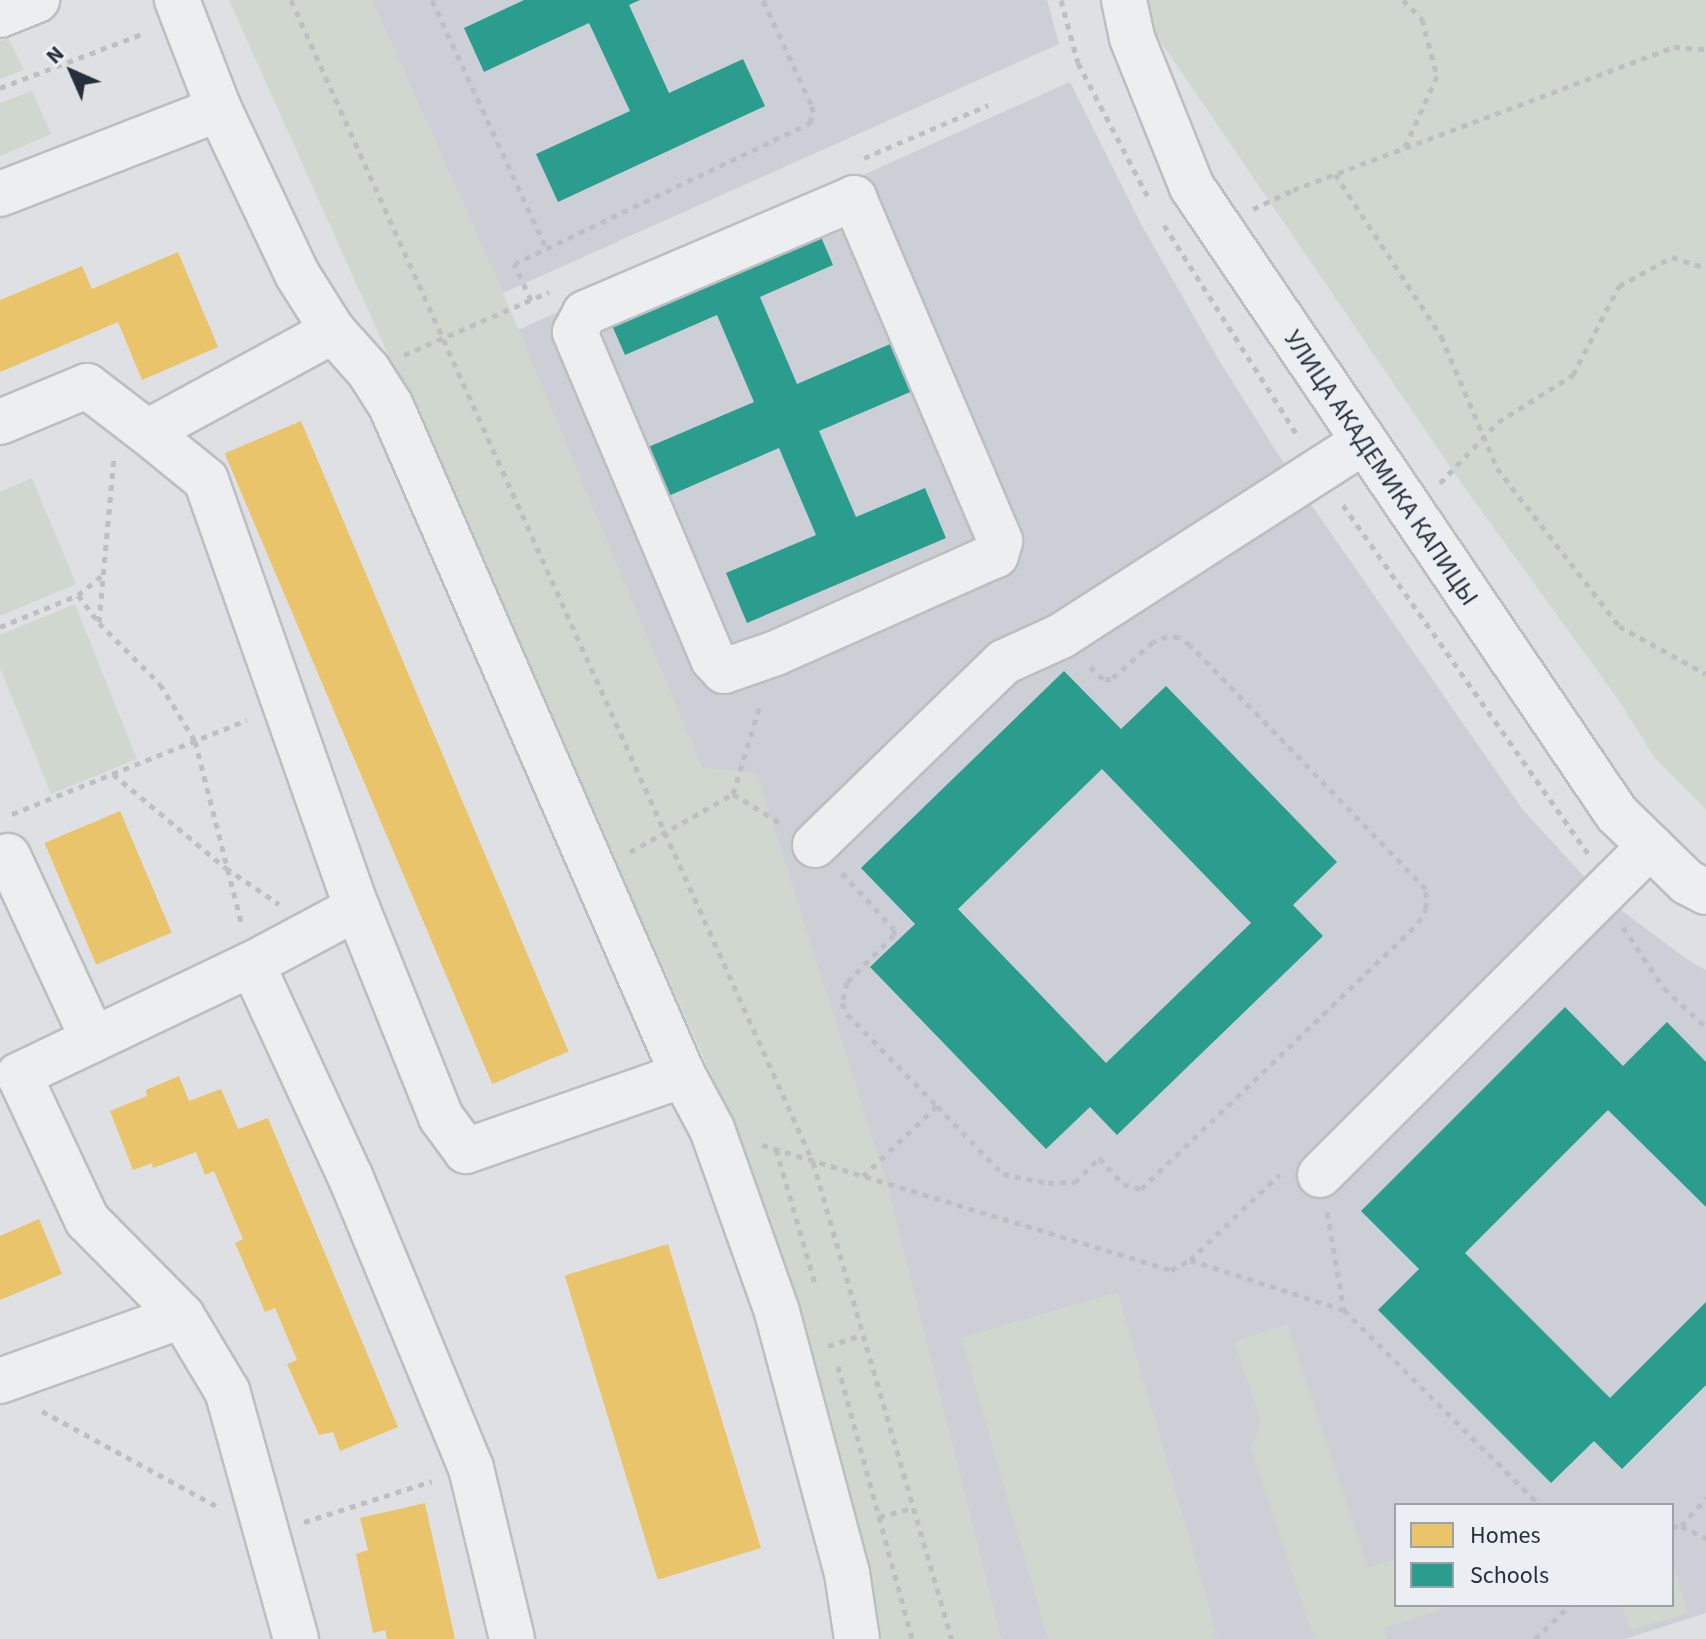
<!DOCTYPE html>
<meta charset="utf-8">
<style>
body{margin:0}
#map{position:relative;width:1706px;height:1639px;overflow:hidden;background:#dee0e3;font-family:"Source Sans 3",sans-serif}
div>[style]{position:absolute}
.built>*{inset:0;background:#ccd0d6}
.green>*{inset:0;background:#cfd7ce}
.homes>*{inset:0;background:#e9c46a;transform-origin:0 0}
.schools>*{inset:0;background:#2a9d8f}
.path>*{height:5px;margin-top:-2.5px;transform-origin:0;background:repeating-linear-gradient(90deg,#bdbfc3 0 6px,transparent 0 12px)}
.roads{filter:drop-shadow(2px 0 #bcbec1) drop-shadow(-2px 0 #bcbec1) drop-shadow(0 2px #bcbec1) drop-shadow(0 -2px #bcbec1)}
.minor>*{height:44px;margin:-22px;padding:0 22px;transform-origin:22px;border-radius:22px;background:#edeef0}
span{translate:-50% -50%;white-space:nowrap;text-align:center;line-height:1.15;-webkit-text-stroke:8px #ebeff3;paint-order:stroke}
.street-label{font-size:26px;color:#262f3b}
.legend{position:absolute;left:1394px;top:1503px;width:280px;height:104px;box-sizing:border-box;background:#ebeff3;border:2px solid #9ca2a9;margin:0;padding:10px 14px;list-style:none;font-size:24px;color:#262f3b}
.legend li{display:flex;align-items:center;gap:16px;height:40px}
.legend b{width:40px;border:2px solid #9ca2a9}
.north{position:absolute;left:32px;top:32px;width:80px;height:80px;-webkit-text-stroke:6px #ebeff3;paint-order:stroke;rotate:315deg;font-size:22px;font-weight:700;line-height:32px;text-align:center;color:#262f3b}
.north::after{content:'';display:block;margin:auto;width:28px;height:36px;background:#262f3b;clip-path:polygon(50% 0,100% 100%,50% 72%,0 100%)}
</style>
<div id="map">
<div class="built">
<i style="clip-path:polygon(372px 0,1047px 0,1059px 44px,503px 293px)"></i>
<i style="clip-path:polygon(evenodd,1070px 82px,1142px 226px,1220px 362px,1297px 484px,1523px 810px,1601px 895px,1688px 960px,1706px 970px,1706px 1613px,1625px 1639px,1001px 1639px,887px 1185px,757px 775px,702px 768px,518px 330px,1070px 82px,1396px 1505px,1672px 1505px,1672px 1605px,1396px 1605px,1396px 1505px)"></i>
</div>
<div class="green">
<i style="clip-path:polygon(229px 0,372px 0,503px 293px,702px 767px,757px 774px,887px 1185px,1001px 1639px,874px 1639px,847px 1478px,746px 1152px)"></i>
<i style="clip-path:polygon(1143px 0,1706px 0,1706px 809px,1654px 757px,1620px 702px,1462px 484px,1148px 23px)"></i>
<i style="clip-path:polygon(8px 38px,24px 70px,0 79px,0 41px)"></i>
<i style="clip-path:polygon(32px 91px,51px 134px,0 156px,0 103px)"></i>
<i style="clip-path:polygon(32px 478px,76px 584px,0 616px,0 492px)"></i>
<i style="clip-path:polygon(75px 604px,137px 759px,51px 794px,0 668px,0 635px)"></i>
<i style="clip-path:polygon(1118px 1292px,1218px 1637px,1211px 1639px,1048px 1639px,961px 1338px)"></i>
<i style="clip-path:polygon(1287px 1324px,1368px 1567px,1396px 1559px,1396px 1605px,1453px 1605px,1384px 1628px,1387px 1639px,1314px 1639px,1251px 1450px,1261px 1421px,1234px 1342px)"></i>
<i style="clip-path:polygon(1672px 1560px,1688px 1613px,1630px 1630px,1622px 1605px,1672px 1605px)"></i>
</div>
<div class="homes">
<i style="clip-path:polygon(178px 252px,218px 347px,142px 380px,118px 322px,0 372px,0 300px,82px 266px,92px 289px)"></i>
<i style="left:301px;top:421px;width:685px;height:83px;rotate:67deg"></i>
<i style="left:120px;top:811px;width:132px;height:82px;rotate:67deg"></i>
<i style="clip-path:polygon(179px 1076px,189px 1101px,221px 1089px,238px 1129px,268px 1118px,398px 1427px,340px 1451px,333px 1432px,319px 1435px,287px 1364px,297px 1360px,275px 1308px,265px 1312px,235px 1243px,243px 1239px,214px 1171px,205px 1175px,196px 1152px,153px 1168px,152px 1163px,133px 1170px,110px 1111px,147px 1096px,146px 1090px)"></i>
<i style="clip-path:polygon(39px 1219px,62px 1274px,0 1300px,0 1236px)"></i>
<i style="left:668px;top:1244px;width:318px;height:108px;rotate:73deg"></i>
<i style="clip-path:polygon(425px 1503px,455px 1639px,387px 1639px,385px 1630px,373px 1633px,356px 1554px,368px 1550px,360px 1518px)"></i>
</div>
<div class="schools">
<i style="clip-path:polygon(524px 0,640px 0,629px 5px,669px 93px,743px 59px,765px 106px,558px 202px,536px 154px,630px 111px,589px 23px,484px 72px,464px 28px)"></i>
<i style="clip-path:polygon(816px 225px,833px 265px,760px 297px,797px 384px,902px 339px,922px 387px,819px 431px,856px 517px,925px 488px,946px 538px,747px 623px,726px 573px,816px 535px,779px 448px,666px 497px,646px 448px,754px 402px,717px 315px,625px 355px,607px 314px)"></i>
<i style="clip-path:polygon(evenodd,1064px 671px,1121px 729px,1166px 686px,1337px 862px,1293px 905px,1323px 936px,1117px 1135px,1090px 1107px,1046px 1149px,870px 967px,915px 924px,861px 868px,1064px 671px,1102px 769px,1251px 923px,1106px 1063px,958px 909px,1102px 769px)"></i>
<i style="clip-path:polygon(1565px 1007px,1623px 1066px,1667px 1022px,1706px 1062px,1706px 1207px,1608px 1110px,1465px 1253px,1610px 1398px,1706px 1302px,1706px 1385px,1622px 1469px,1594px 1441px,1551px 1483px,1378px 1310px,1419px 1269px,1361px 1211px)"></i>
</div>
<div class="path">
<i style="left:291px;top:0;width:1274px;rotate:65.81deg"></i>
<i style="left:813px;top:1162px;width:497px;rotate:73.8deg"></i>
<i style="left:432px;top:0;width:273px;rotate:65.3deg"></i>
<i style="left:1061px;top:0;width:65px;rotate:74.9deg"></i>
<i style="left:1078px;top:63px;width:153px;rotate:62.4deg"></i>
<i style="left:1403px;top:0;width:27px;rotate:45deg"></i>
<i style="left:1422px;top:19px;width:59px;rotate:75.3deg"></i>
<i style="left:1437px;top:76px;width:80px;rotate:114.3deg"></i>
<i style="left:0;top:88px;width:155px;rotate:-20.8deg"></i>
<i style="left:864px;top:158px;width:135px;rotate:-23.1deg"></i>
<i style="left:1335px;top:174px;width:194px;rotate:56.8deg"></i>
<i style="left:1441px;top:336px;width:143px;rotate:67deg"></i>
<i style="left:1497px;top:468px;width:200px;rotate:52.3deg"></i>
<i style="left:1619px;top:626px;width:99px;rotate:28.9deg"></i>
<i style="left:1253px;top:209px;width:44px;rotate:-25.4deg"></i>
<i style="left:1293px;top:190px;width:407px;rotate:-20.6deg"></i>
<i style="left:1674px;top:47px;width:32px;rotate:4deg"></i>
<i style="left:1164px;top:225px;width:250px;rotate:57.6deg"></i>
<i style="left:531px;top:300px;width:40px;rotate:-115deg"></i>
<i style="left:514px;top:264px;width:328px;rotate:-25.5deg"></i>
<i style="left:810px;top:123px;width:11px;rotate:-75deg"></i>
<i style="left:813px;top:112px;width:8px;rotate:-104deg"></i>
<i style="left:811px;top:104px;width:115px;rotate:-114.8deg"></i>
<i style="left:404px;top:355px;width:158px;rotate:-23.5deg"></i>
<i style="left:1440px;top:483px;width:84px;rotate:-46.4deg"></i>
<i style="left:1498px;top:422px;width:89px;rotate:-32.1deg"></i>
<i style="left:1573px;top:375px;width:100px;rotate:-62.7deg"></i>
<i style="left:1619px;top:286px;width:60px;rotate:-28.7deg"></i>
<i style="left:1672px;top:257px;width:36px;rotate:18deg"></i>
<i style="left:1343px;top:505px;width:426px;rotate:54.9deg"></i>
<i style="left:78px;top:595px;width:35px;rotate:53deg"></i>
<i style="left:99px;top:623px;width:86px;rotate:45deg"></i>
<i style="left:160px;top:684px;width:67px;rotate:58.4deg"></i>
<i style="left:195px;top:741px;width:191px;rotate:75.7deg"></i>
<i style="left:99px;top:622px;width:166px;rotate:-84.8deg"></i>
<i style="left:0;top:627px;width:84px;rotate:-22.3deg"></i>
<i style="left:78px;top:595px;width:32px;rotate:-39deg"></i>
<i style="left:113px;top:774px;width:147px;rotate:39.8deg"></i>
<i style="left:226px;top:868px;width:64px;rotate:34.2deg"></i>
<i style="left:733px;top:794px;width:57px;rotate:31.5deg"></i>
<i style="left:12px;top:814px;width:253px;rotate:-21.8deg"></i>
<i style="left:630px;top:852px;width:118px;rotate:-29.4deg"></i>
<i style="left:733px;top:794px;width:96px;rotate:-73.1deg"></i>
<i style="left:842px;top:873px;width:76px;rotate:47.1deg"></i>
<i style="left:894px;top:929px;width:6px;rotate:90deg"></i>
<i style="left:894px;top:935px;width:66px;rotate:135deg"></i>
<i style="left:847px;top:982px;width:22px;rotate:103deg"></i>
<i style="left:842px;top:1003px;width:12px;rotate:66deg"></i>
<i style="left:847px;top:1014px;width:129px;rotate:45.6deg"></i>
<i style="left:937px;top:1106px;width:102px;rotate:136.6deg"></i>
<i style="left:1623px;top:927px;width:73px;rotate:56.1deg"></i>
<i style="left:1664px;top:988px;width:57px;rotate:42.9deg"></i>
<i style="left:937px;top:1106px;width:95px;rotate:45.9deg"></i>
<i style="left:1003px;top:1174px;width:46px;rotate:11.3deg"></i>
<i style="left:1048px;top:1183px;width:27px;rotate:-2deg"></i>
<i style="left:1075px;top:1182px;width:34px;rotate:-45deg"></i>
<i style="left:1099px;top:1158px;width:35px;rotate:47deg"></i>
<i style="left:1123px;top:1184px;width:19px;rotate:16deg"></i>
<i style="left:1141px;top:1189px;width:384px;rotate:-43.8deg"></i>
<i style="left:1418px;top:923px;width:16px;rotate:-60deg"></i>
<i style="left:1426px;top:909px;width:20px;rotate:-90deg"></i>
<i style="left:1426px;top:889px;width:339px;rotate:-134deg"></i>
<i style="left:1190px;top:645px;width:14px;rotate:-144deg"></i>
<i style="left:1179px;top:637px;width:12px;rotate:-175deg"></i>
<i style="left:1167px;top:636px;width:15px;rotate:157deg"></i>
<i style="left:1153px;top:642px;width:56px;rotate:138.6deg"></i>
<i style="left:1111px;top:679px;width:8px;rotate:180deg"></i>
<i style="left:1103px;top:679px;width:19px;rotate:-137deg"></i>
<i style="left:762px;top:1145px;width:428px;rotate:17deg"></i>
<i style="left:1171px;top:1270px;width:21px;rotate:-28deg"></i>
<i style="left:1190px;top:1260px;width:124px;rotate:-43.7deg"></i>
<i style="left:776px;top:1149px;width:144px;rotate:73.8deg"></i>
<i style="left:1327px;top:1212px;width:99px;rotate:80.2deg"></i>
<i style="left:1344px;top:1310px;width:276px;rotate:44.9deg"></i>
<i style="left:1190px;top:1260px;width:162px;rotate:18deg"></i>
<i style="left:828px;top:1346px;width:35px;rotate:-18deg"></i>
<i style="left:838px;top:1366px;width:283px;rotate:74.8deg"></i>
<i style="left:42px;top:1411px;width:198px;rotate:28.6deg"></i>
<i style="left:879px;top:1517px;width:35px;rotate:-15deg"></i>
<i style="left:304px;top:1522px;width:134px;rotate:-17.8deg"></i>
<i style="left:1681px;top:1526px;width:38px;rotate:-48deg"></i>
<i style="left:1672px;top:1527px;width:9px;rotate:-6deg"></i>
<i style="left:1681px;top:1526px;width:28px;rotate:26deg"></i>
<i style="left:1535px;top:1639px;width:49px;rotate:-44.2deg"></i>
</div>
<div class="roads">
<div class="minor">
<i style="left:1124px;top:0;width:39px;rotate:78deg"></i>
<i style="left:1132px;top:38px;width:161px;rotate:68.1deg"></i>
<i style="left:1192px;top:187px;width:757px;rotate:55.87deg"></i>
<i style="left:1617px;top:814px;width:98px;rotate:44.2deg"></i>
<i style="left:1687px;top:882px;width:21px;rotate:28deg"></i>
<i style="left:0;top:15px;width:40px;rotate:-22deg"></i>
<i style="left:219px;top:109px;width:183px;rotate:64.7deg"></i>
<i style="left:297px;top:274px;width:67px;rotate:57.7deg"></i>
<i style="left:333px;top:331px;width:52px;rotate:48.1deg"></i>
<i style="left:368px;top:370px;width:43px;rotate:57.4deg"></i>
<i style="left:391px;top:406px;width:730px;rotate:66.42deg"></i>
<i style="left:683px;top:1075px;width:61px;rotate:61.8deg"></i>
<i style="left:712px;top:1129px;width:194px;rotate:70.4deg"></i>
<i style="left:777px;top:1312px;width:270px;rotate:75deg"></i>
<i style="left:847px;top:1573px;width:67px;rotate:81.4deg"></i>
<i style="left:0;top:194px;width:235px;rotate:-21.2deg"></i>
<i style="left:219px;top:109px;width:117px;rotate:-111.1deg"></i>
<i style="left:854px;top:198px;width:373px;rotate:66.9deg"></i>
<i style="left:1000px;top:541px;width:15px;rotate:106deg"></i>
<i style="left:996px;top:555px;width:241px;rotate:156deg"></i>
<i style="left:776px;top:653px;width:55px;rotate:160.9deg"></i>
<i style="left:724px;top:671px;width:16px;rotate:-133deg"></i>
<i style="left:713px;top:659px;width:355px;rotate:-112.9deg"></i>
<i style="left:575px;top:332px;width:21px;rotate:-62deg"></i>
<i style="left:585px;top:313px;width:293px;rotate:-23.1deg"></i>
<i style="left:0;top:422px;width:94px;rotate:-22.5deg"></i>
<i style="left:87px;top:386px;width:76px;rotate:37.5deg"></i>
<i style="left:147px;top:432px;width:212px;rotate:-28.5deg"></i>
<i style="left:147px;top:432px;width:76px;rotate:39.1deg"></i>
<i style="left:206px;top:480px;width:454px;rotate:70.6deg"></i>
<i style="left:357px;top:908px;width:225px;rotate:68.1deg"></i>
<i style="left:441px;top:1117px;width:42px;rotate:53.7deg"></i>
<i style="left:466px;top:1151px;width:230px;rotate:-19.3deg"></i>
<i style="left:815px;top:845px;width:263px;rotate:-44.1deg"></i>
<i style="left:1004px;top:662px;width:63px;rotate:-24.5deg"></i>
<i style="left:1061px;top:636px;width:359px;rotate:-32.7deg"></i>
<i style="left:8px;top:856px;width:202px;rotate:65.1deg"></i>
<i style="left:252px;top:964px;width:234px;rotate:65.2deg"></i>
<i style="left:350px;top:1176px;width:316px;rotate:67.5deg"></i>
<i style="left:471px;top:1468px;width:176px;rotate:76.5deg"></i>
<i style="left:1320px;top:1175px;width:466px;rotate:-44.9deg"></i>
<i style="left:0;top:1381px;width:193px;rotate:-19.7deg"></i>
<i style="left:296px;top:1639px;width:257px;rotate:-105.5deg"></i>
<i style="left:227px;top:1391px;width:87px;rotate:-121deg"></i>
<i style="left:182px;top:1316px;width:135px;rotate:-134.7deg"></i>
<i style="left:87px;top:1220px;width:160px;rotate:-115.1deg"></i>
<i style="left:19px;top:1075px;width:258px;rotate:-25.5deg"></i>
<i style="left:252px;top:964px;width:119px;rotate:-28.1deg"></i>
</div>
</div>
<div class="street-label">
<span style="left:1381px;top:468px;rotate:56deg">УЛИЦА АКАДЕМИКА КАПИЦЫ</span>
</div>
<ul class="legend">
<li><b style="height:22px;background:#e9c46a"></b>Homes</li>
<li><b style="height:22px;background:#2a9d8f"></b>Schools</li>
</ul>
<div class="north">N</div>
</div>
